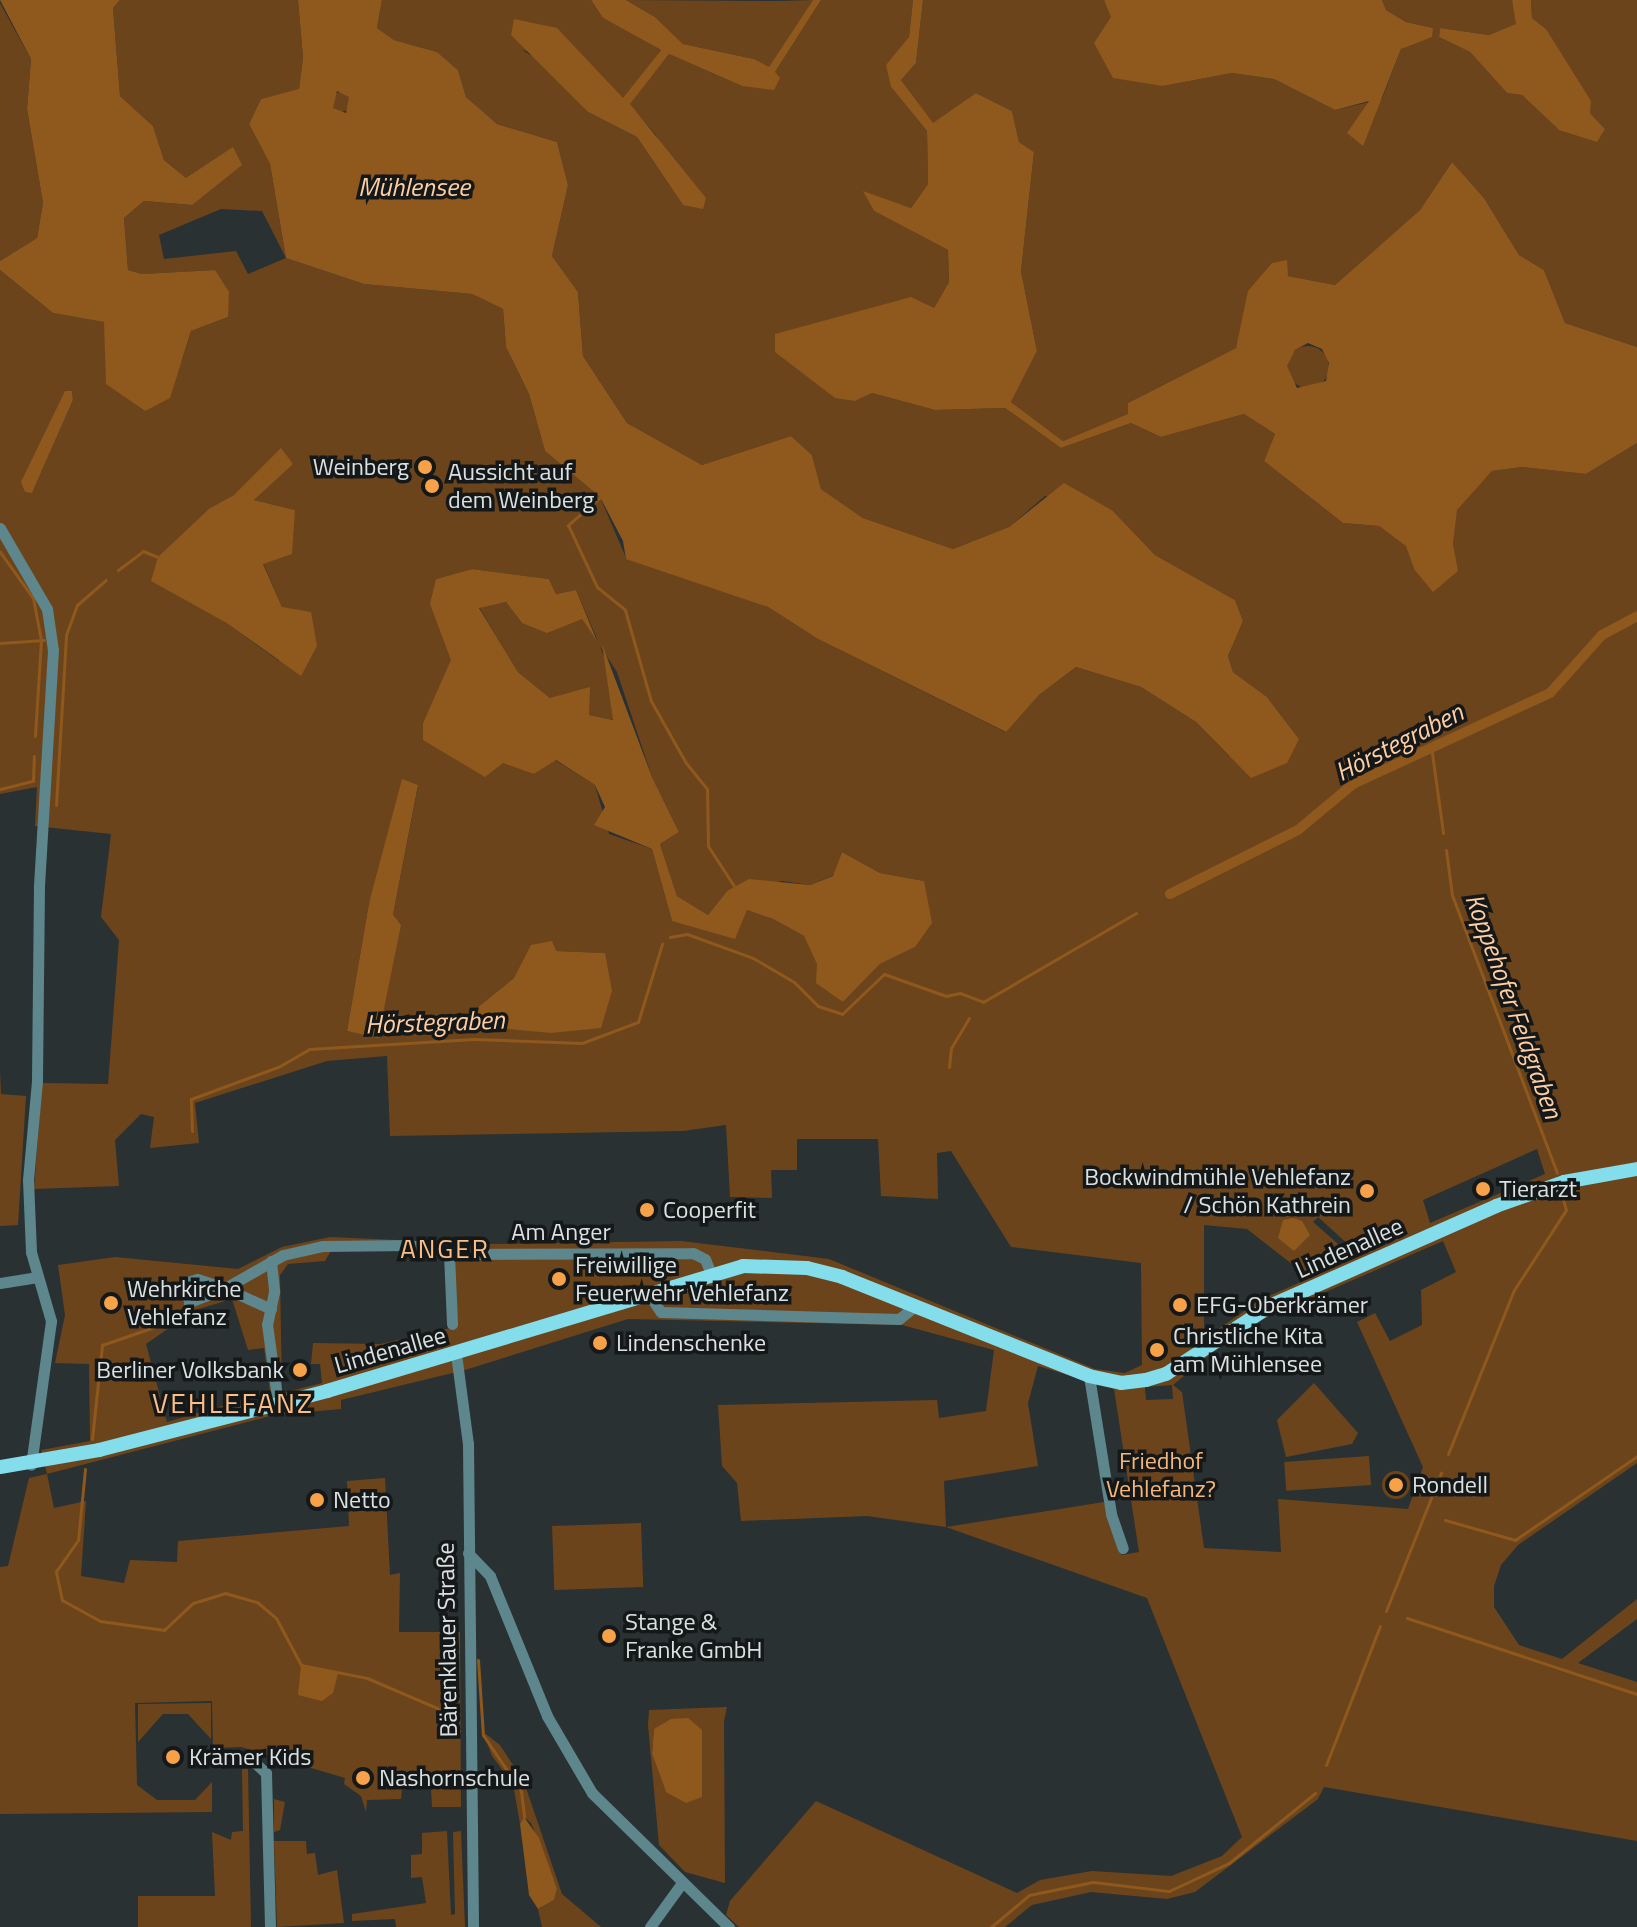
<!DOCTYPE html>
<meta charset="utf-8">
<style>
body{margin:0}
#map{position:relative;width:1637px;height:1927px;overflow:hidden;background:#2a3132;font-family:"Titillium Web",sans-serif}
div>[style]{position:absolute}
.green>*{inset:0;background:#6c441c;transform-origin:0 0}
.round{border-radius:50%}
.water>*{inset:0;background:#8f581c}
.stream>*{height:3px;margin:-1.5px;padding:0 1.5px;transform-origin:1.5px;border-radius:1.5px;background:#8f581c}
.canal>*{height:10px;margin:-5px;padding:0 5px;transform-origin:5px;border-radius:5px;background:#8f581c}
.minor>*{height:11px;margin:-5.5px;padding:0 5.5px;transform-origin:5.5px;border-radius:5.5px;background:#5d868d}
.major>*{height:14px;margin:-7px;padding:0 7px;transform-origin:7px;border-radius:7px;background:#84ddeb}
.dots>*{width:22px;height:22px;translate:-50% -50%;box-sizing:border-box;border:4px solid #151819;border-radius:50%}
span{translate:-50% -50%;white-space:nowrap;text-align:center;line-height:1.15;-webkit-text-stroke:7px #151819;paint-order:stroke}
.poi-label{font-size:24px;color:#dbe0e1}
.right{translate:-100% -50%;text-align:right}
.left{translate:0 -50%;text-align:left}
.street-label{font-size:24px;color:#dbe0e1}
.park-label{font-size:24px;color:#f6b67a}
.water-label{font-size:26px;color:#ffcea2;font-style:italic}
.neighbourhood-label{font-size:26px;color:#fbbe86;letter-spacing:2px}
.quarter-label{font-size:28px;color:#fbbe86;letter-spacing:2px}
</style>
<div id="map">
<div class="green">
<i style="clip-path:polygon(evenodd,120px 0,298px 0,303px 58px,299px 90px,261px 99px,249px 124px,270px 164px,286px 258px,364px 284px,472px 294px,503px 309px,506px 347px,529px 394px,545px 451px,600px 497px,626px 558px,768px 607px,818px 639px,1005px 732px,1039px 695px,1076px 667px,1141px 687px,1196px 722px,1229px 756px,1299px 739px,1267px 697px,1233px 672px,1228px 656px,1243px 621px,1235px 600px,1155px 555px,1113px 511px,1045px 496px,1009px 527px,953px 549px,863px 518px,821px 489px,812px 455px,791px 436px,702px 465px,627px 423px,583px 356px,578px 292px,552px 256px,568px 185px,557px 142px,497px 124px,466px 97px,458px 70px,437px 52px,394px 40px,377px 28px,382px 0,591px 0,603px 18px,661px 50px,623px 99px,590px 67px,522px 50px,546px 64px,588px 112px,637px 137px,683px 205px,656px 135px,629px 104px,669px 54px,742px 86px,775px 72px,821px 0,913px 0,909px 37px,891px 87px,927px 131px,928px 184px,911px 208px,864px 192px,874px 211px,948px 250px,949px 282px,934px 308px,855px 401px,872px 393px,935px 410px,1005px 408px,1061px 448px,1131px 423px,1161px 437px,1244px 414px,1275px 434px,1264px 461px,1343px 523px,1379px 526px,1407px 546px,1414px 569px,1457px 571px,1453px 544px,1456px 510px,1492px 471px,1522px 467px,1586px 474px,1637px 443px,1637px 1463px,1518px 1545px,1501px 1565px,1494px 1586px,1494px 1607px,1519px 1645px,1562px 1659px,1637px 1599px,1637px 1619px,1578px 1663px,1637px 1682px,1637px 1841px,1324px 1787px,1318px 1799px,1195px 1892px,1167px 1899px,1091px 1892px,1032px 1905px,1005px 1927px,739px 1927px,726px 1915px,730px 1901px,816px 1801px,1017px 1893px,1040px 1880px,1092px 1871px,1171px 1876px,1222px 1856px,1242px 1837px,1147px 1598px,946px 1527px,867px 1516px,741px 1521px,737px 1483px,722px 1466px,718px 1405px,937px 1400px,939px 1418px,986px 1411px,994px 1350px,902px 1325px,628px 1319px,465px 1370px,341px 1400px,341px 1409px,274px 1415px,47px 1474px,54px 1508px,86px 1501px,81px 1576px,124px 1583px,130px 1560px,177px 1562px,178px 1541px,349px 1526px,347px 1481px,385px 1478px,390px 1575px,400px 1573px,399px 1632px,460px 1632px,461px 1807px,432px 1807px,431px 1788px,402px 1789px,401px 1799px,367px 1800px,366px 1812px,361px 1796px,344px 1784px,345px 1778px,241px 1747px,213px 1748px,212px 1701px,135px 1703px,137px 1785px,157px 1800px,195px 1800px,212px 1782px,212px 1812px,0 1814px,0 1567px,8px 1566px,29px 1478px,47px 1474px,41px 1450px,90px 1441px,89px 1364px,55px 1363px,65px 1315px,58px 1265px,115px 1257px,238px 1269px,282px 1247px,330px 1237px,487px 1244px,681px 1241px,829px 1259px,1095px 1369px,1125px 1373px,1142px 1365px,1141px 1263px,1011px 1247px,951px 1151px,937px 1153px,938px 1199px,881px 1196px,878px 1139px,797px 1139px,797px 1170px,771px 1170px,772px 1198px,730px 1197px,726px 1125px,683px 1131px,390px 1136px,387px 1056px,327px 1061px,195px 1103px,199px 1143px,150px 1148px,154px 1117px,141px 1114px,115px 1140px,119px 1186px,34px 1189px,42px 1083px,108px 1084px,119px 940px,101px 917px,111px 834px,35px 826px,37px 787px,0 794px,0 270px,53px 313px,105px 322px,107px 384px,145px 411px,182px 360px,191px 331px,228px 317px,215px 270px,142px 274px,128px 270px,124px 218px,144px 201px,192px 205px,186px 178px,164px 160px,153px 126px,120px 96px,113px 8px,120px 0,221px 209px,262px 211px,286px 258px,248px 274px,236px 251px,164px 259px,159px 235px,221px 209px,120px 0,72px 391px,73px 400px,32px 493px,72px 391px,120px 0,292px 464px,254px 500px,295px 510px,290px 542px,263px 563px,282px 607px,279px 661px,225px 622px,210px 508px,292px 464px,120px 0,472px 569px,549px 579px,556px 594px,576px 590px,598px 641px,582px 619px,522px 623px,506px 602px,479px 607px,518px 672px,550px 698px,588px 715px,614px 720px,610px 672px,600px 646px,617px 672px,652px 777px,679px 832px,660px 844px,677px 896px,708px 915px,727px 891px,782px 881px,810px 885px,834px 875px,842px 852px,880px 873px,924px 881px,915px 947px,880px 964px,843px 1002px,804px 936px,773px 919px,747px 910px,672px 921px,652px 849px,609px 834px,595px 785px,555px 760px,534px 774px,423px 723px,452px 660px,436px 579px,472px 569px,120px 0,418px 786px,393px 915px,378px 1037px,347px 1031px,369px 903px,418px 786px,120px 0,556px 951px,604px 953px,458px 1023px,514px 978px,556px 951px,120px 0,1537px 1149px,1545px 1174px,1430px 1223px,1423px 1200px,1537px 1149px,120px 0,1318px 1217px,1350px 1246px,1346px 1251px,1313px 1222px,1318px 1217px,120px 0,1204px 1225px,1247px 1229px,1310px 1278px,1260px 1300px,1204px 1339px,1204px 1225px,120px 0,1443px 1241px,1456px 1272px,1421px 1290px,1422px 1325px,1390px 1341px,1375px 1313px,1357px 1322px,1423px 1467px,1408px 1509px,1278px 1499px,1281px 1552px,1204px 1548px,1182px 1392px,1173px 1385px,1231px 1337px,1261px 1320px,1443px 1241px,120px 0,407px 1248px,453px 1260px,455px 1327px,380px 1344px,313px 1343px,311px 1364px,320px 1364px,322px 1383px,282px 1393px,280px 1275px,288px 1264px,325px 1261px,332px 1249px,407px 1248px,120px 0,232px 1299px,248px 1350px,264px 1348px,270px 1392px,167px 1422px,146px 1344px,195px 1310px,232px 1299px,120px 0,1038px 1366px,1114px 1389px,1139px 1552px,1122px 1555px,1104px 1502px,946px 1527px,944px 1481px,1038px 1466px,1028px 1403px,1038px 1366px,120px 0,1172px 1385px,1173px 1399px,1146px 1400px,1145px 1387px,1172px 1385px)"></i>
<i style="clip-path:polygon(626px 0,779px 1px,813px 0,769px 68px,754px 59px,683px 44px,655px 17px)"></i>
<i style="clip-path:polygon(923px 0,1104px 0,1163px 86px,1232px 73px,1274px 79px,1335px 110px,1382px 99px,1401px 49px,1433px 28px,1406px 22px,1386px 10px,1382px 0,1512px 0,1517px 24px,1489px 35px,1440px 28px,1439px 37px,1470px 52px,1507px 93px,1522px 95px,1559px 130px,1605px 129px,1590px 113px,1546px 29px,1532px 18px,1531px 0,1637px 0,1637px 347px,1565px 323px,1544px 270px,1519px 255px,1484px 198px,1452px 162px,1420px 210px,1335px 285px,1288px 276px,1243px 324px,1236px 348px,1128px 403px,1129px 414px,1063px 441px,1011px 402px,1037px 351px,1021px 271px,1034px 152px,1019px 142px,1012px 111px,976px 93px,933px 124px,901px 80px,916px 63px)"></i>
<i style="clip-path:polygon(0 3px,31px 59px,27px 109px,43px 203px,37px 238px,0 261px)"></i>
<i class="round" style="left:331px;top:92px;width:20px;height:20px"></i>
<i class="round" style="left:1287px;top:346px;width:42px;height:42px"></i>
<i style="clip-path:polygon(0 1071px,1px 1094px,26px 1096px,18px 1225px,0 1226px)"></i>
<i style="clip-path:polygon(1314px 1383px,1358px 1433px,1352px 1444px,1286px 1457px,1277px 1420px)"></i>
<i style="left:1369px;top:1456px;width:29px;height:85px;rotate:86deg"></i>
<i class="round" style="left:1382px;top:1471px;width:28px;height:28px"></i>
<i style="left:641px;top:1523px;width:64px;height:89px;rotate:88deg"></i>
<i style="clip-path:polygon(211px 1703px,211px 1739px,188px 1714px,163px 1714px,138px 1742px,138px 1704px)"></i>
<i style="clip-path:polygon(evenodd,727px 1707px,724px 1721px,725px 1883px,685px 1872px,659px 1845px,648px 1725px,649px 1710px,727px 1707px,654px 1729px,666px 1792px,652px 1754px,654px 1729px)"></i>
<i style="clip-path:polygon(483px 1732px,500px 1745px,524px 1782px,562px 1894px,601px 1927px,542px 1927px,538px 1909px,554px 1900px,557px 1889px,531px 1823px,524px 1817px,520px 1824px,513px 1784px,492px 1756px)"></i>
<i style="clip-path:polygon(242px 1769px,248px 1769px,251px 1927px,138px 1927px,138px 1896px,215px 1896px,212px 1832px,231px 1840px,232px 1832px,243px 1831px)"></i>
<i style="clip-path:polygon(274px 1799px,285px 1802px,280px 1830px,274px 1832px)"></i>
<i style="clip-path:polygon(447px 1831px,451px 1915px,455px 1914px,453px 1832px,461px 1831px,465px 1927px,396px 1927px,395px 1919px,352px 1921px,352px 1914px,426px 1903px,422px 1877px,411px 1878px,411px 1855px,422px 1854px,422px 1833px)"></i>
<i style="clip-path:polygon(274px 1841px,306px 1841px,307px 1854px,315px 1853px,318px 1875px,337px 1870px,344px 1923px,277px 1927px)"></i>
</div>
<div class="water">
<i style="clip-path:polygon(0 0,120px 0,113px 8px,120px 96px,153px 126px,164px 160px,186px 178px,233px 147px,242px 165px,192px 205px,144px 201px,124px 218px,128px 270px,142px 274px,215px 270px,229px 292px,228px 317px,191px 331px,170px 398px,145px 411px,106px 384px,104px 322px,53px 313px,0 270px,0 261px,37px 238px,43px 203px,27px 109px,31px 59px)"></i>
<i style="clip-path:polygon(evenodd,298px 0,382px 0,377px 28px,394px 40px,437px 52px,458px 70px,466px 97px,497px 124px,557px 142px,568px 185px,552px 256px,578px 292px,583px 356px,627px 423px,702px 465px,791px 436px,812px 455px,821px 489px,863px 518px,953px 549px,1009px 527px,1064px 483px,1113px 511px,1155px 555px,1235px 600px,1243px 621px,1228px 656px,1233px 672px,1267px 697px,1299px 739px,1287px 763px,1251px 778px,1196px 722px,1141px 687px,1076px 667px,1039px 695px,1006px 732px,818px 639px,768px 607px,626px 559px,623px 541px,600px 497px,545px 451px,529px 394px,506px 347px,503px 309px,472px 294px,364px 284px,286px 258px,270px 164px,249px 124px,261px 99px,299px 89px,303px 58px,298px 0,337px 91px,349px 97px,346px 113px,333px 108px,337px 91px)"></i>
<i style="clip-path:polygon(591px 0,626px 0,655px 17px,683px 44px,754px 59px,769px 67px,813px 0,821px 0,775px 72px,780px 78px,774px 90px,742px 86px,669px 54px,630px 104px,706px 198px,703px 209px,683px 205px,637px 137px,588px 112px,511px 35px,514px 19px,557px 28px,623px 98px,661px 50px,603px 18px)"></i>
<i style="clip-path:polygon(evenodd,913px 0,923px 0,916px 63px,901px 80px,933px 123px,976px 93px,1012px 111px,1019px 142px,1034px 152px,1021px 271px,1037px 351px,1011px 402px,1063px 441px,1128px 414px,1128px 403px,1236px 348px,1248px 291px,1272px 263px,1287px 260px,1288px 276px,1335px 285px,1420px 210px,1452px 162px,1484px 198px,1519px 255px,1544px 270px,1565px 323px,1637px 347px,1637px 443px,1586px 474px,1522px 467px,1492px 471px,1457px 510px,1453px 544px,1458px 571px,1433px 592px,1414px 569px,1406px 546px,1379px 526px,1343px 523px,1264px 461px,1275px 434px,1244px 414px,1161px 437px,1131px 423px,1061px 448px,1005px 408px,935px 410px,872px 393px,855px 401px,835px 398px,775px 352px,775px 334px,911px 297px,934px 308px,949px 282px,948px 250px,874px 211px,863px 191px,911px 208px,928px 184px,927px 131px,891px 87px,886px 65px,909px 37px,913px 0,1308px 343px,1322px 349px,1329px 363px,1326px 381px,1297px 388px,1287px 366px,1295px 350px,1308px 343px)"></i>
<i style="clip-path:polygon(1104px 0,1382px 0,1386px 10px,1406px 22px,1433px 28px,1432px 37px,1401px 49px,1363px 146px,1347px 133px,1369px 101px,1335px 110px,1274px 79px,1232px 73px,1163px 86px,1113px 78px,1094px 43px,1111px 17px)"></i>
<i style="clip-path:polygon(1512px 0,1531px 0,1532px 18px,1546px 29px,1591px 101px,1590px 113px,1605px 129px,1597px 142px,1559px 130px,1522px 95px,1507px 93px,1470px 52px,1439px 37px,1440px 28px,1489px 35px,1516px 24px)"></i>
<i style="clip-path:polygon(65px 391px,72px 391px,73px 400px,32px 493px,25px 492px,21px 482px)"></i>
<i style="clip-path:polygon(281px 448px,293px 464px,254px 500px,295px 510px,292px 554px,263px 564px,282px 607px,311px 612px,317px 646px,301px 676px,225px 622px,151px 581px,158px 557px,210px 508px,234px 495px)"></i>
<i style="clip-path:polygon(472px 569px,549px 579px,556px 594px,576px 590px,597px 641px,582px 619px,547px 633px,522px 623px,506px 602px,479px 608px,518px 672px,550px 698px,590px 687px,589px 715px,613px 720px,602px 644px,652px 777px,679px 832px,660px 844px,677px 896px,708px 915px,727px 891px,749px 879px,810px 885px,833px 876px,842px 852px,880px 873px,924px 881px,932px 923px,915px 947px,880px 964px,843px 1002px,816px 983px,817px 964px,804px 936px,773px 919px,747px 910px,735px 939px,672px 921px,652px 849px,594px 825px,605px 807px,595px 785px,556px 760px,534px 774px,503px 763px,485px 777px,423px 740px,423px 723px,451px 660px,430px 604px,436px 579px)"></i>
<i style="clip-path:polygon(402px 779px,418px 785px,393px 915px,401px 925px,378px 1038px,347px 1031px,369px 903px)"></i>
<i style="clip-path:polygon(552px 941px,556px 951px,605px 953px,612px 991px,601px 1028px,551px 1033px,457px 1024px,514px 978px,531px 945px)"></i>
<i style="clip-path:polygon(1293px 1218px,1302px 1221px,1310px 1235px,1294px 1251px,1278px 1238px,1283px 1220px)"></i>
<i style="clip-path:polygon(301px 1665px,338px 1673px,333px 1693px,322px 1701px,298px 1695px)"></i>
<i style="clip-path:polygon(688px 1718px,702px 1730px,702px 1797px,686px 1803px,666px 1792px,652px 1754px,654px 1729px,671px 1719px)"></i>
<i style="clip-path:polygon(524px 1817px,539px 1838px,557px 1889px,554px 1900px,538px 1909px,529px 1895px,520px 1824px)"></i>
</div>
<div class="stream">
<i style="left:600px;top:497px;width:43px;rotate:138.8deg"></i>
<i style="left:568px;top:525px;width:68px;rotate:64.9deg"></i>
<i style="left:597px;top:587px;width:36px;rotate:39deg"></i>
<i style="left:625px;top:610px;width:95px;rotate:74.1deg"></i>
<i style="left:651px;top:701px;width:71px;rotate:60.6deg"></i>
<i style="left:686px;top:763px;width:33px;rotate:51deg"></i>
<i style="left:707px;top:789px;width:57px;rotate:89deg"></i>
<i style="left:708px;top:846px;width:48px;rotate:57deg"></i>
<i style="left:0;top:552px;width:57px;rotate:54.3deg"></i>
<i style="left:33px;top:598px;width:43px;rotate:79.2deg"></i>
<i style="left:41px;top:640px;width:96px;rotate:93.6deg"></i>
<i style="left:118px;top:570px;width:31px;rotate:-37deg"></i>
<i style="left:143px;top:551px;width:16px;rotate:22deg"></i>
<i style="left:0;top:643px;width:44px;rotate:-3.9deg"></i>
<i style="left:1431px;top:746px;width:88px;rotate:82.1deg"></i>
<i style="left:0;top:789px;width:34px;rotate:-14deg"></i>
<i style="left:33px;top:781px;width:25px;rotate:-88deg"></i>
<i style="left:56px;top:805px;width:170px;rotate:-86.6deg"></i>
<i style="left:66px;top:635px;width:32px;rotate:-70deg"></i>
<i style="left:77px;top:605px;width:38px;rotate:-41deg"></i>
<i style="left:1446px;top:850px;width:45px;rotate:82.4deg"></i>
<i style="left:1452px;top:895px;width:297px;rotate:69.3deg"></i>
<i style="left:670px;top:937px;width:17px;rotate:-10deg"></i>
<i style="left:687px;top:934px;width:70px;rotate:20deg"></i>
<i style="left:753px;top:958px;width:48px;rotate:30.3deg"></i>
<i style="left:794px;top:982px;width:34px;rotate:45deg"></i>
<i style="left:818px;top:1006px;width:25px;rotate:18deg"></i>
<i style="left:842px;top:1014px;width:58px;rotate:-43.6deg"></i>
<i style="left:884px;top:974px;width:66px;rotate:19.5deg"></i>
<i style="left:946px;top:996px;width:14px;rotate:-12deg"></i>
<i style="left:960px;top:993px;width:25px;rotate:21deg"></i>
<i style="left:983px;top:1002px;width:177px;rotate:-30.2deg"></i>
<i style="left:949px;top:1067px;width:19px;rotate:-84deg"></i>
<i style="left:951px;top:1048px;width:35px;rotate:-59deg"></i>
<i style="left:192px;top:1131px;width:32px;rotate:-92deg"></i>
<i style="left:191px;top:1099px;width:95px;rotate:-20.3deg"></i>
<i style="left:280px;top:1066px;width:34px;rotate:-30deg"></i>
<i style="left:309px;top:1049px;width:165px;rotate:-3.5deg"></i>
<i style="left:474px;top:1039px;width:108px;rotate:2.1deg"></i>
<i style="left:582px;top:1043px;width:60px;rotate:-20.6deg"></i>
<i style="left:638px;top:1022px;width:82px;rotate:-72.9deg"></i>
<i style="left:92px;top:1439px;width:95px;rotate:-83.9deg"></i>
<i style="left:102px;top:1345px;width:55px;rotate:-19.1deg"></i>
<i style="left:1448px;top:1454px;width:177px;rotate:-68.1deg"></i>
<i style="left:1514px;top:1290px;width:95px;rotate:-57deg"></i>
<i style="left:1566px;top:1210px;width:15px;rotate:-106deg"></i>
<i style="left:85px;top:1469px;width:71px;rotate:95.6deg"></i>
<i style="left:78px;top:1540px;width:39px;rotate:125deg"></i>
<i style="left:56px;top:1572px;width:29px;rotate:78deg"></i>
<i style="left:62px;top:1600px;width:43px;rotate:28.9deg"></i>
<i style="left:100px;top:1621px;width:65px;rotate:8deg"></i>
<i style="left:164px;top:1630px;width:40px;rotate:-43deg"></i>
<i style="left:193px;top:1603px;width:34px;rotate:-17deg"></i>
<i style="left:225px;top:1593px;width:33px;rotate:16deg"></i>
<i style="left:257px;top:1602px;width:25px;rotate:40deg"></i>
<i style="left:276px;top:1618px;width:53px;rotate:62deg"></i>
<i style="left:301px;top:1665px;width:67px;rotate:11.1deg"></i>
<i style="left:367px;top:1678px;width:76px;rotate:23.2deg"></i>
<i style="left:437px;top:1708px;width:32px;rotate:46deg"></i>
<i style="left:1445px;top:1520px;width:73px;rotate:15.9deg"></i>
<i style="left:1515px;top:1540px;width:148px;rotate:-34.5deg"></i>
<i style="left:1386px;top:1611px;width:149px;rotate:-68.3deg"></i>
<i style="left:1407px;top:1618px;width:242px;rotate:18.3deg"></i>
<i style="left:478px;top:1660px;width:75px;rotate:86.2deg"></i>
<i style="left:483px;top:1735px;width:68px;rotate:55.8deg"></i>
<i style="left:521px;top:1791px;width:26px;rotate:83deg"></i>
<i style="left:1326px;top:1765px;width:149px;rotate:-68.8deg"></i>
<i style="left:991px;top:1927px;width:50px;rotate:-40.1deg"></i>
<i style="left:1029px;top:1895px;width:65px;rotate:-11.5deg"></i>
<i style="left:1093px;top:1882px;width:77px;rotate:6.8deg"></i>
<i style="left:1169px;top:1891px;width:66px;rotate:-25deg"></i>
<i style="left:1229px;top:1863px;width:111px;rotate:-39.1deg"></i>
</div>
<div class="canal">
<i style="left:1170px;top:894px;width:143px;rotate:-26.6deg"></i>
<i style="left:1298px;top:830px;width:72px;rotate:-39.9deg"></i>
<i style="left:1353px;top:784px;width:217px;rotate:-24.8deg"></i>
<i style="left:1550px;top:693px;width:78px;rotate:-48.1deg"></i>
<i style="left:1602px;top:635px;width:40px;rotate:-28deg"></i>
</div>
<div class="minor">
<i style="left:0;top:528px;width:94px;rotate:59.9deg"></i>
<i style="left:47px;top:609px;width:41px;rotate:81.7deg"></i>
<i style="left:53px;top:650px;width:237px;rotate:93.4deg"></i>
<i style="left:39px;top:887px;width:194px;rotate:90.6deg"></i>
<i style="left:37px;top:1081px;width:99px;rotate:95.2deg"></i>
<i style="left:28px;top:1180px;width:72px;rotate:87.6deg"></i>
<i style="left:31px;top:1252px;width:72px;rotate:73.8deg"></i>
<i style="left:51px;top:1321px;width:145px;rotate:97.9deg"></i>
<i style="left:449px;top:1254px;width:70px;rotate:87.5deg"></i>
<i style="left:271px;top:1261px;width:31px;rotate:84deg"></i>
<i style="left:274px;top:1292px;width:33px;rotate:102deg"></i>
<i style="left:267px;top:1324px;width:81px;rotate:82.2deg"></i>
<i style="left:0;top:1283px;width:38px;rotate:-9deg"></i>
<i style="left:648px;top:1293px;width:23px;rotate:56deg"></i>
<i style="left:661px;top:1312px;width:238px;rotate:1.7deg"></i>
<i style="left:899px;top:1319px;width:21px;rotate:-39deg"></i>
<i style="left:271px;top:1309px;width:51px;rotate:-155.5deg"></i>
<i style="left:225px;top:1288px;width:29px;rotate:-162deg"></i>
<i style="left:197px;top:1279px;width:14px;rotate:163deg"></i>
<i style="left:184px;top:1283px;width:20px;rotate:75deg"></i>
<i style="left:189px;top:1302px;width:39px;rotate:-21deg"></i>
<i style="left:225px;top:1288px;width:67px;rotate:-29.6deg"></i>
<i style="left:283px;top:1255px;width:41px;rotate:-12.7deg"></i>
<i style="left:323px;top:1246px;width:87px;rotate:-0.7deg"></i>
<i style="left:410px;top:1245px;width:40px;rotate:13deg"></i>
<i style="left:449px;top:1254px;width:244px;rotate:-0.2deg"></i>
<i style="left:693px;top:1253px;width:13px;rotate:27deg"></i>
<i style="left:705px;top:1259px;width:16px;rotate:68deg"></i>
<i style="left:456px;top:1354px;width:91px;rotate:82.4deg"></i>
<i style="left:468px;top:1444px;width:483px;rotate:89.4deg"></i>
<i style="left:1089px;top:1376px;width:140px;rotate:80.9deg"></i>
<i style="left:1111px;top:1514px;width:36px;rotate:71deg"></i>
<i style="left:468px;top:1553px;width:32px;rotate:46deg"></i>
<i style="left:490px;top:1576px;width:151px;rotate:67.8deg"></i>
<i style="left:547px;top:1716px;width:89px;rotate:59.7deg"></i>
<i style="left:592px;top:1793px;width:192px;rotate:44.4deg"></i>
<i style="left:225px;top:1762px;width:28px;rotate:-2deg"></i>
<i style="left:253px;top:1761px;width:18px;rotate:43deg"></i>
<i style="left:266px;top:1773px;width:154px;rotate:88.5deg"></i>
<i style="left:650px;top:1927px;width:54px;rotate:-54deg"></i>
</div>
<div class="major">
<i style="left:0;top:1467px;width:100px;rotate:-9.7deg"></i>
<i style="left:99px;top:1450px;width:236px;rotate:-14.5deg"></i>
<i style="left:327px;top:1391px;width:434px;rotate:-16.7deg"></i>
<i style="left:743px;top:1266px;width:64px;rotate:1.8deg"></i>
<i style="left:807px;top:1268px;width:36px;rotate:14deg"></i>
<i style="left:842px;top:1277px;width:266px;rotate:21.8deg"></i>
<i style="left:1089px;top:1376px;width:33px;rotate:12deg"></i>
<i style="left:1121px;top:1383px;width:25px;rotate:-7deg"></i>
<i style="left:1146px;top:1380px;width:21px;rotate:-17deg"></i>
<i style="left:1166px;top:1374px;width:126px;rotate:-33.1deg"></i>
<i style="left:1272px;top:1305px;width:245px;rotate:-23.8deg"></i>
<i style="left:1496px;top:1206px;width:72px;rotate:-19.4deg"></i>
<i style="left:1564px;top:1182px;width:74px;rotate:-10.1deg"></i>
</div>
<div class="dots">
<i style="left:425px;top:467px;background:#f7a149"></i>
<i style="left:432px;top:486px;background:#f7a149"></i>
<i style="left:1483px;top:1189px;background:#f7a149"></i>
<i style="left:1367px;top:1191px;background:#f7a149"></i>
<i style="left:647px;top:1210px;background:#f7a149"></i>
<i style="left:559px;top:1279px;background:#f7a149"></i>
<i style="left:111px;top:1303px;background:#f7a149"></i>
<i style="left:1180px;top:1305px;background:#f7a149"></i>
<i style="left:600px;top:1343px;background:#f7a149"></i>
<i style="left:1157px;top:1350px;background:#f7a149"></i>
<i style="left:300px;top:1370px;background:#f7a149"></i>
<i style="left:1396px;top:1485px;background:#f7a149"></i>
<i style="left:317px;top:1500px;background:#f7a149"></i>
<i style="left:609px;top:1636px;background:#f7a149"></i>
<i style="left:173px;top:1757px;background:#f7a149"></i>
<i style="left:363px;top:1778px;background:#f7a149"></i>
</div>
<div class="poi-label">
<span class="right" style="left:409px;top:467px">Weinberg</span>
<span class="left" style="left:448px;top:486px">Aussicht auf<br>dem Weinberg</span>
<span class="right" style="left:1351px;top:1191px">Bockwindmühle Vehlefanz<br>/ Schön Kathrein</span>
<span class="left" style="left:1499px;top:1189px">Tierarzt</span>
<span class="left" style="left:663px;top:1210px">Cooperfit</span>
<span class="left" style="left:575px;top:1279px">Freiwillige<br>Feuerwehr Vehlefanz</span>
<span class="left" style="left:127px;top:1303px">Wehrkirche<br>Vehlefanz</span>
<span class="left" style="left:1196px;top:1305px">EFG-Oberkrämer</span>
<span class="left" style="left:1173px;top:1350px">Christliche Kita<br>am Mühlensee</span>
<span class="left" style="left:616px;top:1343px">Lindenschenke</span>
<span class="right" style="left:284px;top:1370px">Berliner Volksbank</span>
<span class="left" style="left:1412px;top:1485px">Rondell</span>
<span class="left" style="left:333px;top:1500px">Netto</span>
<span class="left" style="left:625px;top:1636px">Stange &amp;<br>Franke GmbH</span>
<span class="left" style="left:189px;top:1757px">Krämer Kids</span>
<span class="left" style="left:379px;top:1778px">Nashornschule</span>
</div>
<div class="street-label">
<span style="left:561px;top:1232px">Am Anger</span>
<span style="left:1349px;top:1248px;rotate:-24deg">Lindenallee</span>
<span style="left:390px;top:1350px;rotate:-16deg">Lindenallee</span>
<span style="left:447px;top:1640px;rotate:-91deg">Bärenklauer Straße</span>
</div>
<div class="park-label">
<span style="left:1161px;top:1475px">Friedhof<br>Vehlefanz?</span>
</div>
<div class="water-label">
<span style="left:414px;top:187px">Mühlensee</span>
<span style="left:1399px;top:742px;rotate:-27deg">Hörstegraben</span>
<span style="left:1514px;top:1006px;rotate:70deg">Koppehofer Feldgraben</span>
<span style="left:435px;top:1022px;rotate:-2deg">Hörstegraben</span>
</div>
<div class="neighbourhood-label">
<span style="left:445px;top:1249px">ANGER</span>
</div>
<div class="quarter-label">
<span style="left:233px;top:1403px">VEHLEFANZ</span>
</div>
</div>
